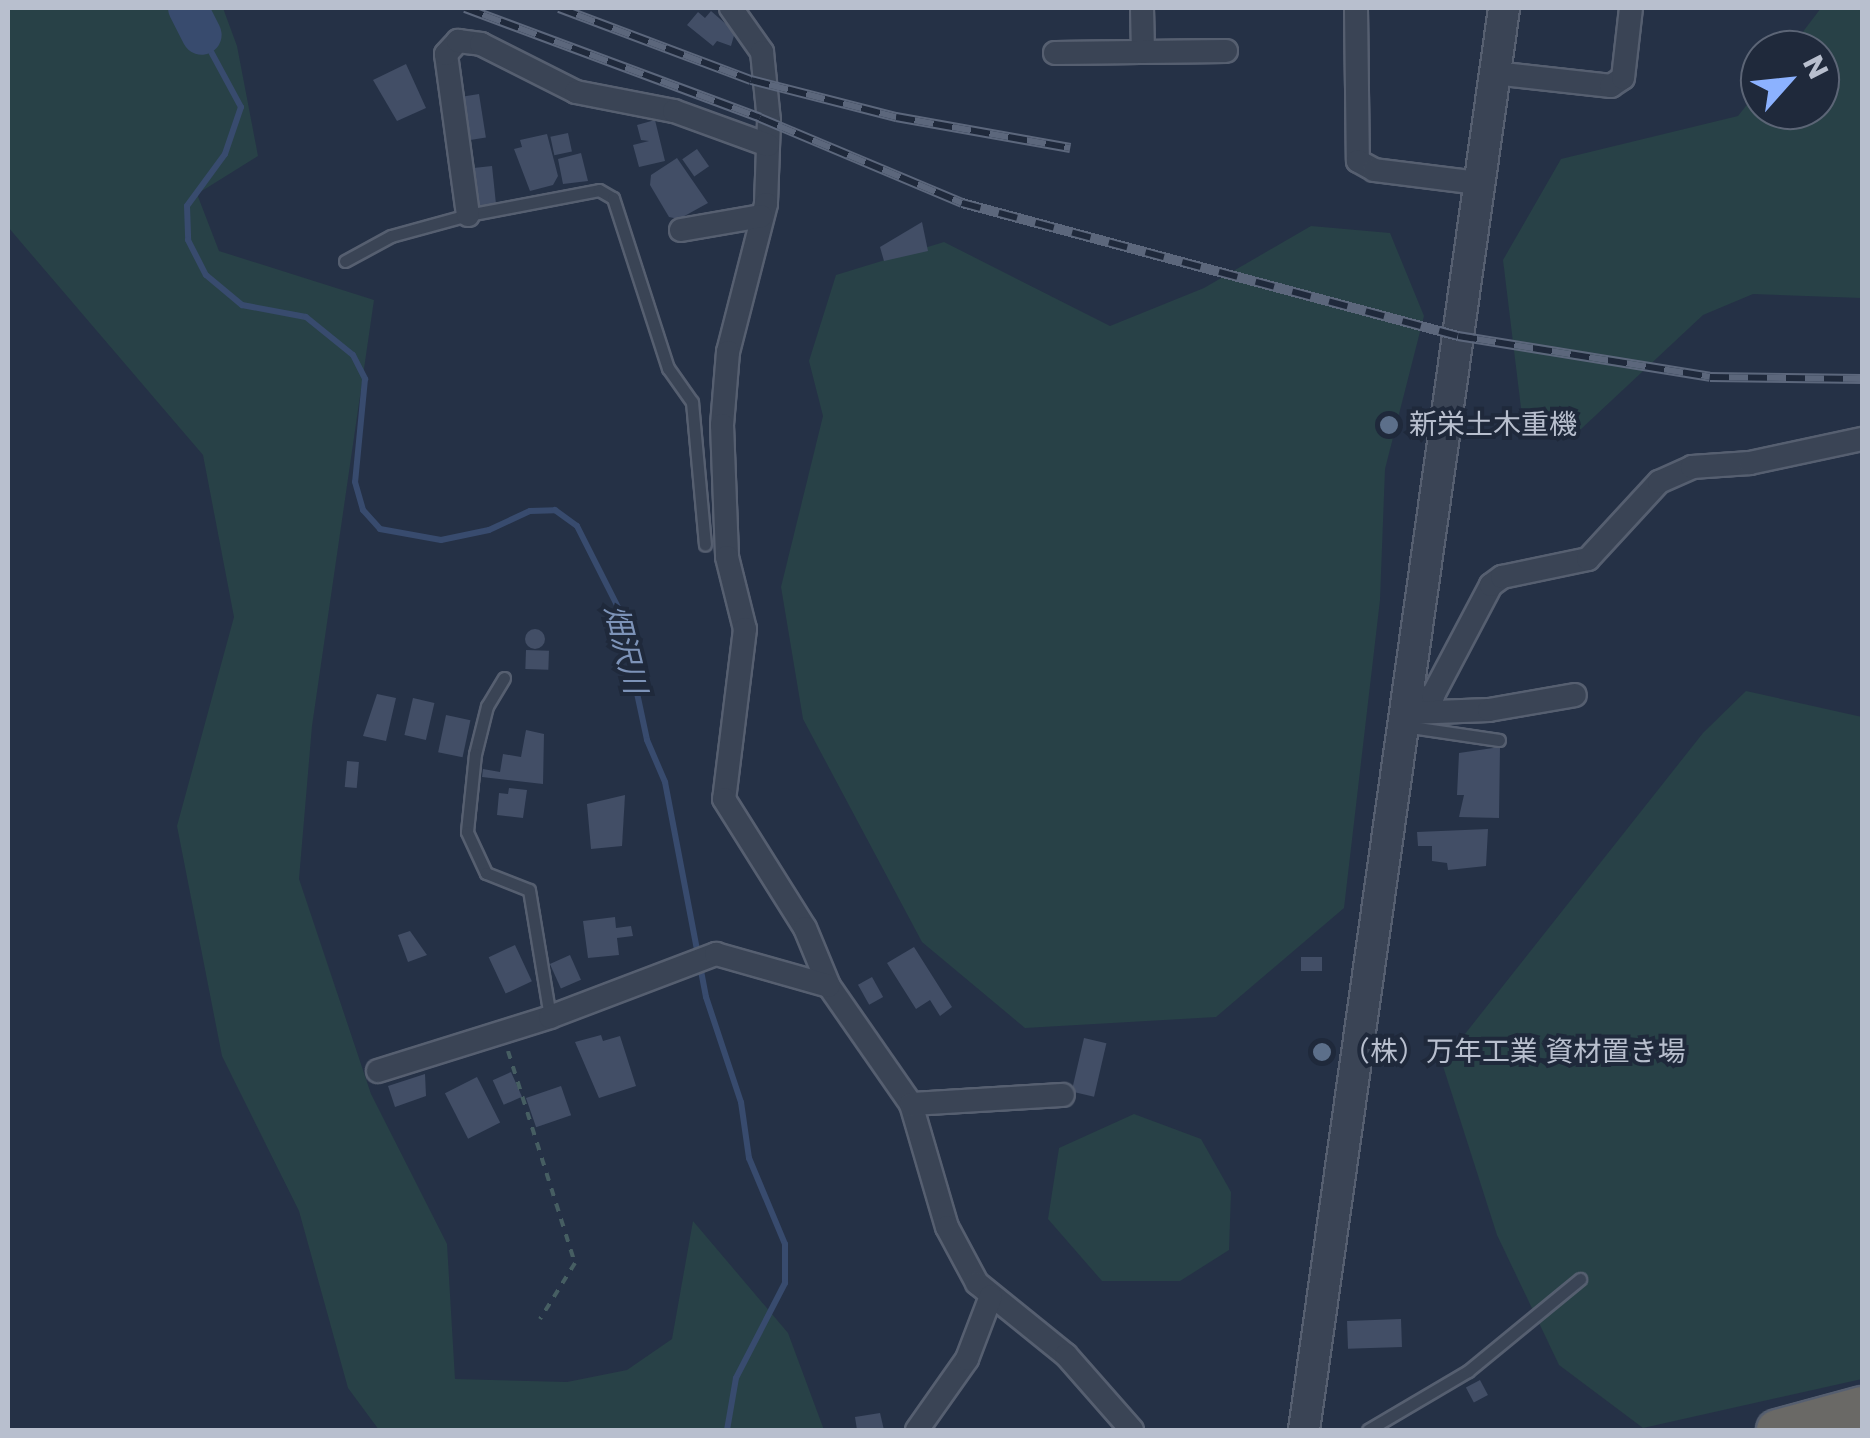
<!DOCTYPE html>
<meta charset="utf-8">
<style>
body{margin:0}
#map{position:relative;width:1870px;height:1438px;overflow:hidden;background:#253146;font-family:Poppins,"Noto Sans JP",sans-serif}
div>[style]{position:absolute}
.green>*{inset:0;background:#284147}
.stream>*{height:6px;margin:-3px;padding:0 3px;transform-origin:3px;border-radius:3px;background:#384b6e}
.river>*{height:40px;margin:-20px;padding:0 20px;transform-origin:20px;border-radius:20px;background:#384b6e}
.building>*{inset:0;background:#424e66;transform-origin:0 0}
.round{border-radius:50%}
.path>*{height:4px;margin-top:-2px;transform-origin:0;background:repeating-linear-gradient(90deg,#465e62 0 8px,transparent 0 16px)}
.roads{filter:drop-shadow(2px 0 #565f70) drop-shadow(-2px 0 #565f70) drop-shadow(0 2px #565f70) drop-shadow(0 -2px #565f70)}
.service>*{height:11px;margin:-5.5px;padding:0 5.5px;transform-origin:5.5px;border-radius:5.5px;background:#3a4455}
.minor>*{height:22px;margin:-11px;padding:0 11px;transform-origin:11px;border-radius:11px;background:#3a4455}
.tertiary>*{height:30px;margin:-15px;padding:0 15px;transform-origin:15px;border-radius:15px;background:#3a4455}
.trunk>*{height:40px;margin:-20px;padding:0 20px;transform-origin:20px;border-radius:20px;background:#6a6966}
.rail>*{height:10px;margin-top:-5px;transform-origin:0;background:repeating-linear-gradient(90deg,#1f293b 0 19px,#5c677c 0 38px);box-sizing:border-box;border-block:2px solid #5c677c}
.dots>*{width:28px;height:28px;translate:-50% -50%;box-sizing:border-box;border:5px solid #1f293b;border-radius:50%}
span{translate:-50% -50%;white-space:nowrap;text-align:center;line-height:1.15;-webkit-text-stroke:8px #1f293b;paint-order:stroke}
.poi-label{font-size:28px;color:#b8bfce}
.left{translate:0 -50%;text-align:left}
.water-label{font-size:30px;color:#7d93b8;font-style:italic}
.frame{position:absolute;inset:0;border:10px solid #b8bfce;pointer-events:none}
.north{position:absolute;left:1740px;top:30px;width:100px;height:100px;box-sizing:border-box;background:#1f293b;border:2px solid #5c6576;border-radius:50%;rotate:63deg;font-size:28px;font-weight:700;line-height:40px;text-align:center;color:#b8bfce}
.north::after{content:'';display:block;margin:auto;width:35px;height:45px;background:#8cb2ff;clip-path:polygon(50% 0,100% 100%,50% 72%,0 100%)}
</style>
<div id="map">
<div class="green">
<i style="clip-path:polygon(8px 8px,223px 8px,237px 46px,258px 156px,197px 194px,219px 251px,374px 300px,312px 726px,299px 879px,371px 1094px,447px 1244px,455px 1379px,567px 1382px,627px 1370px,672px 1339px,693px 1221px,788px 1333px,824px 1430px,379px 1430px,348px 1388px,299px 1211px,222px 1056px,177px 826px,234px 617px,203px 455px,8px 227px)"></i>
<i style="clip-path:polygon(1821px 8px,1862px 8px,1862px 298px,1753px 294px,1703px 315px,1580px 430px,1521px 408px,1503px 260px,1561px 159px,1738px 116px,1760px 88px,1760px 110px,1820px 110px,1820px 50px,1789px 50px)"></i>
<i style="clip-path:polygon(1311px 226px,1390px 233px,1424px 316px,1385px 469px,1380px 600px,1344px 908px,1216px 1017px,1025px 1028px,922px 942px,803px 719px,781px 587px,823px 416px,809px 361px,836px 275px,944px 242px,1110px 326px,1204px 288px)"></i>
<i style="clip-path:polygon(1746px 691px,1862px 717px,1862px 1379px,1643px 1428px,1559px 1365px,1497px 1235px,1442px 1063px,1703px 733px)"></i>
<i style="clip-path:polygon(1134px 1114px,1201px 1139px,1231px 1192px,1229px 1250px,1180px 1281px,1102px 1281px,1048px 1219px,1059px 1148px)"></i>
</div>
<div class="stream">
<i style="left:202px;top:35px;width:82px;rotate:61.6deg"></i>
<i style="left:241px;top:107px;width:50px;rotate:108.8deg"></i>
<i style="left:225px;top:154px;width:64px;rotate:126.2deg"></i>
<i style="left:187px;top:206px;width:34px;rotate:88deg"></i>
<i style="left:188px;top:240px;width:39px;rotate:63deg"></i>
<i style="left:206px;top:275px;width:47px;rotate:39.8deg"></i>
<i style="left:242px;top:305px;width:65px;rotate:10.6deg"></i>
<i style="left:306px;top:317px;width:60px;rotate:39deg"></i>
<i style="left:353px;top:355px;width:27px;rotate:63deg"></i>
<i style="left:365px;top:379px;width:103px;rotate:95.5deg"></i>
<i style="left:355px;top:482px;width:29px;rotate:74deg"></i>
<i style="left:363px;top:510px;width:25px;rotate:48deg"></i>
<i style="left:380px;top:529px;width:62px;rotate:10.2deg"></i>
<i style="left:441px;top:540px;width:49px;rotate:-11.8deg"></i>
<i style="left:489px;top:530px;width:45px;rotate:-24.9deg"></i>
<i style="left:530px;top:511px;width:25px;rotate:-2deg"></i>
<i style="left:555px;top:510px;width:27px;rotate:36deg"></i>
<i style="left:577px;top:526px;width:93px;rotate:63.2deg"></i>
<i style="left:619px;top:609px;width:134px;rotate:77.9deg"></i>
<i style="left:647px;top:740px;width:46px;rotate:66.8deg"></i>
<i style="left:665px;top:782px;width:219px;rotate:79.2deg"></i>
<i style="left:706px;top:997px;width:111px;rotate:71.6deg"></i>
<i style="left:741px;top:1102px;width:57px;rotate:81.9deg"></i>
<i style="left:749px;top:1158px;width:93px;rotate:67.3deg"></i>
<i style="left:785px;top:1244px;width:39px;rotate:90deg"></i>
<i style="left:785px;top:1283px;width:107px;rotate:117.3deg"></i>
<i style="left:736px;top:1378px;width:53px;rotate:99.8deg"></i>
</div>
<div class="river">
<i style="left:188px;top:8px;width:30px;rotate:63deg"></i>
</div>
<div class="building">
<i style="clip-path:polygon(711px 11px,735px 32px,731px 46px,717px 41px,713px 46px,687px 25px,698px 12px,705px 18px)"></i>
<i style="clip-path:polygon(406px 64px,426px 108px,397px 121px,373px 80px)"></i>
<i style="left:479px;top:94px;width:44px;height:19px;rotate:81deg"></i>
<i style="clip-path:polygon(655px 120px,665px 161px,639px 167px,633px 145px,649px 141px,641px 140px,637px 125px)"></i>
<i style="left:568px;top:133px;width:19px;height:18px;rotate:78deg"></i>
<i style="clip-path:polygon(547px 134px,558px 176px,553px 185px,530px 191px,514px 149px,522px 147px,520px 140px)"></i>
<i style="left:697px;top:149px;width:21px;height:18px;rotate:55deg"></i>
<i style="clip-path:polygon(581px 153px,588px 181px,563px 184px,558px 159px)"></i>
<i style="clip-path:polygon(677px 158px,708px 203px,679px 219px,669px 217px,650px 185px,651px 175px)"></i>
<i style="left:492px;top:166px;width:40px;height:21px;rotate:84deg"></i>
<i style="clip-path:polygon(922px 222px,928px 251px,884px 261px,880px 247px)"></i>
<i class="round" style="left:525px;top:629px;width:20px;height:20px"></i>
<i style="left:526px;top:650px;width:23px;height:19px;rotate:2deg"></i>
<i style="clip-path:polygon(377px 694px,396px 698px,386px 741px,363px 736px)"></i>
<i style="left:413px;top:698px;width:22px;height:38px;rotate:13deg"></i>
<i style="left:446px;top:715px;width:25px;height:38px;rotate:12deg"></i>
<i style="clip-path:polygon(526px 730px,544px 734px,543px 784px,482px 777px,483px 769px,500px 772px,503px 754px,521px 757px)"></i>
<i style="clip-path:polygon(1500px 747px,1499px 818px,1459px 817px,1464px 795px,1457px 795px,1459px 753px)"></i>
<i style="left:347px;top:761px;width:12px;height:26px;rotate:5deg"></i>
<i style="clip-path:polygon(509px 788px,527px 790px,523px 818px,497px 815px,499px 793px,508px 794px)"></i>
<i style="clip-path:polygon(625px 795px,622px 846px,591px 849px,587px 804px)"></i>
<i style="clip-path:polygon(1488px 829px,1486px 866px,1448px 870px,1447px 863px,1432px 861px,1432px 846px,1418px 846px,1417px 832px)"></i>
<i style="clip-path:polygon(615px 917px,616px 928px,631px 926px,633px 936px,617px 938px,619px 955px,588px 958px,583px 921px)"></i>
<i style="clip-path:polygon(410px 931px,427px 955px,408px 962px,398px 935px)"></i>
<i style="left:515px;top:945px;width:40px;height:29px;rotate:65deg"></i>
<i style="clip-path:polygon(914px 947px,952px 1007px,940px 1016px,930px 1000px,916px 1009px,887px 963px)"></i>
<i style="left:570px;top:955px;width:27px;height:22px;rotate:66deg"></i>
<i style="left:1301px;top:957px;width:21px;height:14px"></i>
<i style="left:872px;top:977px;width:23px;height:16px;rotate:61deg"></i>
<i style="clip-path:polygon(601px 1035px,603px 1041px,620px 1036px,636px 1086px,599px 1098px,575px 1042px)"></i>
<i style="left:1084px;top:1038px;width:23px;height:55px;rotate:13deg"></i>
<i style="left:511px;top:1072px;width:27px;height:20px;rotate:66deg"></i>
<i style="clip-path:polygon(425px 1074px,426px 1096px,395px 1107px,388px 1086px)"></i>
<i style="left:477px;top:1077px;width:51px;height:36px;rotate:63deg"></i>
<i style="left:561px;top:1086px;width:31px;height:37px;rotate:71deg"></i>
<i style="left:1401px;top:1319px;width:28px;height:54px;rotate:88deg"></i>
<i style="left:1480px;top:1380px;width:17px;height:16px;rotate:62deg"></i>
<i style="clip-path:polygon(880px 1413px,884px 1430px,857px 1430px,855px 1417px)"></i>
</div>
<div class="path">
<i style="left:508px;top:1051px;width:222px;rotate:72.5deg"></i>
<i style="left:575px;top:1263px;width:66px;rotate:122deg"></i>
</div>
<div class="roads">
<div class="service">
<i style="left:345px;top:261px;width:52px;rotate:-28.5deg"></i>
<i style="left:391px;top:236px;width:80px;rotate:-15.3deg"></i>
<i style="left:468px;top:215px;width:133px;rotate:-10.8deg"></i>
<i style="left:599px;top:190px;width:16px;rotate:30deg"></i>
<i style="left:613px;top:198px;width:179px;rotate:72.1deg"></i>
<i style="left:668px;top:368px;width:42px;rotate:54.8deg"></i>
<i style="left:692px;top:402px;width:143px;rotate:84.8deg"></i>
<i style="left:504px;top:678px;width:33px;rotate:121deg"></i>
<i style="left:487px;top:706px;width:49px;rotate:104deg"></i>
<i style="left:475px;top:754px;width:78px;rotate:95.9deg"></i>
<i style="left:467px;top:832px;width:45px;rotate:65.1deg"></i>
<i style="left:486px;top:873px;width:46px;rotate:21.6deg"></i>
<i style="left:529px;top:890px;width:129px;rotate:80.6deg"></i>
<i style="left:1404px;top:726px;width:96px;rotate:8.4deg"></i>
<i style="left:1368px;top:1430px;width:116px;rotate:-30.5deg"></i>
<i style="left:1468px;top:1371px;width:145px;rotate:-39.4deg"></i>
</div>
<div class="minor">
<i style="left:731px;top:8px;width:54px;rotate:54.8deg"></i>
<i style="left:762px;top:52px;width:69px;rotate:84.2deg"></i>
<i style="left:769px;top:121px;width:83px;rotate:92.1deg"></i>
<i style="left:766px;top:204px;width:153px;rotate:104.4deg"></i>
<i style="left:728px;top:352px;width:73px;rotate:94.7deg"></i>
<i style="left:722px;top:425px;width:132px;rotate:87.8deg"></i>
<i style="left:727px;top:557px;width:74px;rotate:76deg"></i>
<i style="left:745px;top:629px;width:171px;rotate:97deg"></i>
<i style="left:724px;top:799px;width:152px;rotate:57.9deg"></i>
<i style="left:805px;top:928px;width:63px;rotate:67.5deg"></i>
<i style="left:829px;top:986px;width:144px;rotate:55.2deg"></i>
<i style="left:911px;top:1104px;width:128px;rotate:73.7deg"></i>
<i style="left:947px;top:1227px;width:64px;rotate:61.8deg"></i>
<i style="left:977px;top:1283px;width:114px;rotate:39deg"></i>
<i style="left:1066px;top:1355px;width:100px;rotate:48.7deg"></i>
<i style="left:1142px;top:8px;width:44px;rotate:88.7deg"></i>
<i style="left:1356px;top:8px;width:153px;rotate:89.3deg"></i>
<i style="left:1358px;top:161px;width:18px;rotate:29deg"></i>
<i style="left:1374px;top:170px;width:106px;rotate:7.1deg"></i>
<i style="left:1055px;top:53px;width:171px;rotate:-0.7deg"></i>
<i style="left:1494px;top:73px;width:118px;rotate:6.3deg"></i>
<i style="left:1611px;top:86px;width:14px;rotate:-34deg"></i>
<i style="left:1623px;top:78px;width:70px;rotate:-83.5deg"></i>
<i style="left:468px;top:215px;width:162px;rotate:-97.8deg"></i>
<i style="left:446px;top:54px;width:18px;rotate:-47deg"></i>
<i style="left:458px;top:41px;width:23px;rotate:7deg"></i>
<i style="left:481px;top:44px;width:106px;rotate:26.8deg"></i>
<i style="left:576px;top:92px;width:100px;rotate:11deg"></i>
<i style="left:674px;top:111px;width:100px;rotate:19.9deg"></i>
<i style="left:681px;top:230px;width:81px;rotate:-9.9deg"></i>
<i style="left:1407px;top:704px;width:28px;rotate:-19deg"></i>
<i style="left:1433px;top:695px;width:124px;rotate:-62.2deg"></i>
<i style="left:1491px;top:585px;width:14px;rotate:-36deg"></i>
<i style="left:1502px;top:577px;width:88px;rotate:-11.8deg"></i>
<i style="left:1588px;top:559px;width:105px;rotate:-47.3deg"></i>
<i style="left:1659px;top:482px;width:36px;rotate:-24deg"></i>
<i style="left:1692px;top:467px;width:58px;rotate:-3.9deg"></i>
<i style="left:1750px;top:463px;width:115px;rotate:-12.1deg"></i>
<i style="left:1409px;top:713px;width:80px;rotate:-2.1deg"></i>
<i style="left:1489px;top:710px;width:87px;rotate:-9.9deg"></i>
<i style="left:378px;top:1071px;width:180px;rotate:-17.4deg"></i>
<i style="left:550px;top:1017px;width:178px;rotate:-20.8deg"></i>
<i style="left:716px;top:954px;width:117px;rotate:15.8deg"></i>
<i style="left:911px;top:1104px;width:152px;rotate:-3.4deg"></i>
<i style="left:917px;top:1430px;width:87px;rotate:-54.8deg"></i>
<i style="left:967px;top:1359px;width:67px;rotate:-69.1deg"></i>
</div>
<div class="tertiary">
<i style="left:1304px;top:1430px;width:1436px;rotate:-81.99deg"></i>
</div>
<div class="trunk">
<i style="left:1777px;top:1430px;width:88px;rotate:-15.1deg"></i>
</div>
</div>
<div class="rail">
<i style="left:465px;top:8px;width:315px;rotate:20.4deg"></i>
<i style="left:760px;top:118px;width:219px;rotate:22.8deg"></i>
<i style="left:962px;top:203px;width:514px;rotate:15.01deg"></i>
<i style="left:1458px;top:336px;width:255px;rotate:9.2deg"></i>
<i style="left:1710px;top:377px;width:152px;rotate:0.8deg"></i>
<i style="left:559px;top:8px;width:205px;rotate:20.6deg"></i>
<i style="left:751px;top:80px;width:150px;rotate:14.3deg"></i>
<i style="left:896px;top:117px;width:177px;rotate:10.1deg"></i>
</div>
<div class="dots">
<i style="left:1389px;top:425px;background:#5c6f8a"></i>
<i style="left:1322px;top:1052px;background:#5c6f8a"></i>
</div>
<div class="poi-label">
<span class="left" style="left:1409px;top:425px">新栄土木重機</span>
<span class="left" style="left:1342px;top:1052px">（株）万年工業 資材置き場</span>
</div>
<div class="water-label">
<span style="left:625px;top:649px;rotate:76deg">畑沢川</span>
</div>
<div class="frame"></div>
<div class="north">N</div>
</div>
